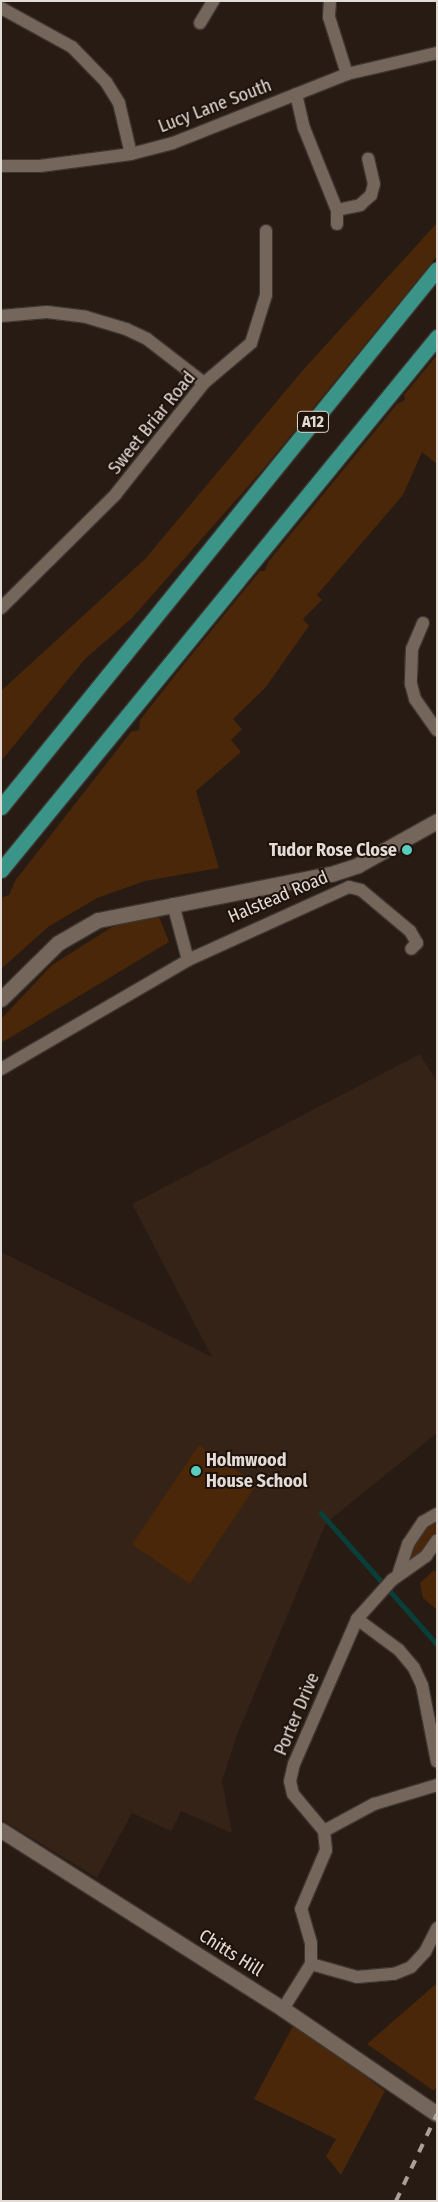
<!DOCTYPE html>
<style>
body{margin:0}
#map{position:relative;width:438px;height:2202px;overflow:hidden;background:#271b13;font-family:"Fira Sans Condensed",sans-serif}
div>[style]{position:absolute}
.built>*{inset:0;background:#342316}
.green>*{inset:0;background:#4a2708;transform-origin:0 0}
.stream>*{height:4.5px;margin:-2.25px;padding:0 2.25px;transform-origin:2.25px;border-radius:2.25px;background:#093f38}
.roads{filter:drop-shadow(1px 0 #3e3530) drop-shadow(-1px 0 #3e3530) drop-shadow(0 1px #3e3530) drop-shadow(0 -1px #3e3530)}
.minor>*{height:12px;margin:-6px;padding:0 6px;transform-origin:6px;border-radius:6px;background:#74665b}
.tertiary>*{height:15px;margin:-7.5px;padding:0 7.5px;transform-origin:7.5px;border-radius:7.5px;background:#74665b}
.trunk>*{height:15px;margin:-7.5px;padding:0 7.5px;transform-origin:7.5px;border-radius:7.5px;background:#3a9588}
.rail>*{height:4px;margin-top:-2px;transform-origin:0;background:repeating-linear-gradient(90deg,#aaa19a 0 9px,transparent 0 18px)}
.dots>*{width:14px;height:14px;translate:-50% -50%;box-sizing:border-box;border:2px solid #1e120a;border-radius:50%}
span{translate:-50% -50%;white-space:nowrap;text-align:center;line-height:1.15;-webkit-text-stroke:4px #1e120a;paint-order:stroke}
.shield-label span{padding:1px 4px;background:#1e120a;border:1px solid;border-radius:4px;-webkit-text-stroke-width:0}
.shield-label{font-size:16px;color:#e3dbd5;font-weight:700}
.street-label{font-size:18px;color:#e3dbd5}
.poi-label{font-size:18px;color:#e3dbd5;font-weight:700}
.right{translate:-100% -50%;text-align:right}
.left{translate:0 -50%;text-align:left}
.frame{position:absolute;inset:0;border:2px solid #e3dbd5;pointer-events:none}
</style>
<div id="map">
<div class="built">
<i style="clip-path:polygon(420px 1054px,437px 1082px,437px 1433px,326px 1523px,237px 1735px,222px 1781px,232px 1833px,181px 1811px,171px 1831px,132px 1813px,97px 1878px,1px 1819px,1px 1252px,212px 1357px,132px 1204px)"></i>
</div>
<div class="green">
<i style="clip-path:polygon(437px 223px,437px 256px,265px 467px,132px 618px,85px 659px,1px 761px,1px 691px,145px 559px,303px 370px)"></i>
<i style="clip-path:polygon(437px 355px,437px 464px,422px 452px,403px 495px,317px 595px,322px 600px,303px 619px,309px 626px,265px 688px,233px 719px,242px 729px,231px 740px,241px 752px,196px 791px,219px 868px,145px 881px,97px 898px,48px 927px,1px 969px,1px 898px,9px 895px,15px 881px,131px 732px,139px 730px,140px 720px,184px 664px,260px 571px,265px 571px,268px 562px,397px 404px,405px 400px,404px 395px)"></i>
<i style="clip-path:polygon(158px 914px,169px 942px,1px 1043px,1px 1019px,52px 965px,112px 927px)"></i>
<i style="left:199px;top:1445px;width:70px;height:120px;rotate:34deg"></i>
<i style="clip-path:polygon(437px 1521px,435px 1538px,424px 1554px,410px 1560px,412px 1544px,425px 1526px)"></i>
<i style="clip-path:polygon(434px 1570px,437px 1573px,437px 1610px,423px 1598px,420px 1583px)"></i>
<i style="clip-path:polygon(437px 1983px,437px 2085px,434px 2091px,367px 2044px)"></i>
<i style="clip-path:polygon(295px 2022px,385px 2091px,341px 2175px,326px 2156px,336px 2139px,254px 2099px)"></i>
</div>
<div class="stream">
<i style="left:321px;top:1513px;width:175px;rotate:48.5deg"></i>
</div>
<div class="roads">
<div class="minor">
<i style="left:330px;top:1px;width:16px;rotate:94deg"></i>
<i style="left:329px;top:17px;width:60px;rotate:72.5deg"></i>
<i style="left:1px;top:8px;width:81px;rotate:28.8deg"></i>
<i style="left:72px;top:47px;width:49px;rotate:45.8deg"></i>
<i style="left:106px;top:82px;width:25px;rotate:58deg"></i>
<i style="left:119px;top:103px;width:52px;rotate:76.8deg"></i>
<i style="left:200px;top:23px;width:26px;rotate:-59deg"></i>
<i style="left:296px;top:94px;width:35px;rotate:77deg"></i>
<i style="left:304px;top:128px;width:88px;rotate:68.1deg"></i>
<i style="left:337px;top:210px;width:24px;rotate:-12deg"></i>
<i style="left:360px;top:205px;width:15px;rotate:-42deg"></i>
<i style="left:371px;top:195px;width:11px;rotate:-75deg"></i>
<i style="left:374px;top:184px;width:26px;rotate:-103deg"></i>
<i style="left:1px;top:166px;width:39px"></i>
<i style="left:40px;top:166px;width:92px;rotate:-7.5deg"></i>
<i style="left:131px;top:154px;width:43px;rotate:-14.7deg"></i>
<i style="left:173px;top:143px;width:187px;rotate:-21.6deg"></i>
<i style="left:347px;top:74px;width:92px;rotate:-13.1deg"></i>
<i style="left:337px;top:210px;width:14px;rotate:90deg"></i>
<i style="left:1px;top:316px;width:46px;rotate:-5deg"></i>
<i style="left:47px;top:312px;width:39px;rotate:7deg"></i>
<i style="left:86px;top:317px;width:42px;rotate:16.7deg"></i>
<i style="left:126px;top:329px;width:23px;rotate:25deg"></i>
<i style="left:147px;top:339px;width:72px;rotate:37.7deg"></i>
<i style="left:1px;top:608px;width:161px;rotate:-44.7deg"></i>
<i style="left:115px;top:495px;width:143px;rotate:-51.5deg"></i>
<i style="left:204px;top:383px;width:62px;rotate:-40.4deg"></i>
<i style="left:251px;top:343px;width:50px;rotate:-72.6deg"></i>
<i style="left:266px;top:295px;width:64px;rotate:-90deg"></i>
<i style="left:423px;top:623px;width:28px;rotate:113deg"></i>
<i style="left:412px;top:649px;width:35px;rotate:92deg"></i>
<i style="left:411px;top:684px;width:16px;rotate:75deg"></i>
<i style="left:415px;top:699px;width:38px;rotate:55deg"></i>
<i style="left:173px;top:904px;width:58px;rotate:75deg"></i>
<i style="left:1px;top:1069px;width:216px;rotate:-30.2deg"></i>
<i style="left:188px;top:960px;width:177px;rotate:-24.4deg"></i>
<i style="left:349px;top:887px;width:12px;rotate:14deg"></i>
<i style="left:361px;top:890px;width:64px;rotate:39.9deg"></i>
<i style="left:410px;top:931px;width:14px;rotate:60deg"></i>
<i style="left:417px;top:943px;width:8px;rotate:135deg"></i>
<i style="left:398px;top:1575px;width:33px;rotate:-72deg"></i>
<i style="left:408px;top:1544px;width:27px;rotate:-56deg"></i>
<i style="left:423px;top:1522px;width:16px;rotate:-30deg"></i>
<i style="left:357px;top:1619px;width:52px;rotate:36.4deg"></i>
<i style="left:399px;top:1650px;width:23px;rotate:50deg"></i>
<i style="left:414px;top:1668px;width:19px;rotate:65deg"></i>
<i style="left:422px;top:1685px;width:78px;rotate:79deg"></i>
<i style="left:324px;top:1831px;width:57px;rotate:-28.4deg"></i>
<i style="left:374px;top:1804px;width:66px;rotate:-16.8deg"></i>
<i style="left:311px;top:1964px;width:48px;rotate:15.8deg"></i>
<i style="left:357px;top:1977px;width:37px;rotate:-5deg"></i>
<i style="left:394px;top:1974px;width:18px;rotate:-22deg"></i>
<i style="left:411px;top:1967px;width:21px;rotate:-47deg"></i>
<i style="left:425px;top:1952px;width:27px;rotate:-63deg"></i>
<i style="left:283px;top:2009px;width:53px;rotate:-58.1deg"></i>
<i style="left:311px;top:1964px;width:21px;rotate:-90deg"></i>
<i style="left:311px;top:1943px;width:35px;rotate:-106deg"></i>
<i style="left:301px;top:1909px;width:64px;rotate:-67deg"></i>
<i style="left:326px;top:1850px;width:19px;rotate:-96deg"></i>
<i style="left:324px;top:1831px;width:48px;rotate:-130deg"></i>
<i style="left:293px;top:1794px;width:13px;rotate:-103deg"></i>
<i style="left:290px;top:1781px;width:17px;rotate:-77deg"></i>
<i style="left:294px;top:1764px;width:158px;rotate:-66.5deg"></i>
<i style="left:357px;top:1619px;width:52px;rotate:-48.1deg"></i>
<i style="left:392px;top:1580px;width:42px;rotate:-35.2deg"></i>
<i style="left:426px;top:1556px;width:19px;rotate:-55deg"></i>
</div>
<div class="tertiary">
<i style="left:1px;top:999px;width:80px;rotate:-44.5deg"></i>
<i style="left:58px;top:943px;width:46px;rotate:-29.9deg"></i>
<i style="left:98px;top:920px;width:237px;rotate:-11.2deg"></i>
<i style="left:331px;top:874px;width:28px;rotate:-18deg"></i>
<i style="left:358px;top:865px;width:90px;rotate:-29.1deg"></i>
<i style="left:1px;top:1830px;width:334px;rotate:32.4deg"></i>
<i style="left:283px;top:2009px;width:186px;rotate:34.3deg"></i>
</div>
<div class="trunk">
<i style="left:1px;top:807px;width:692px;rotate:-50.98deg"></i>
<i style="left:1px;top:870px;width:689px;rotate:-50.72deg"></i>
</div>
</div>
<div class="rail">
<i style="left:396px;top:2201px;width:96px;rotate:-64.8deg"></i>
</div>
<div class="dots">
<i style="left:407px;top:850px;background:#59cebe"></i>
<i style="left:196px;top:1471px;background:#59cebe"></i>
</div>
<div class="shield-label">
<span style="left:313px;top:422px">A12</span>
</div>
<div class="street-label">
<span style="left:215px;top:106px;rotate:-21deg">Lucy Lane South</span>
<span style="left:152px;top:423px;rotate:-51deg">Sweet Briar Road</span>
<span style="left:278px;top:897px;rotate:-23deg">Halstead Road</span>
<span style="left:297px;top:1714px;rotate:-67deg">Porter Drive</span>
<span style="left:231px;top:1953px;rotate:32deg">Chitts Hill</span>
</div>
<div class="poi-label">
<span class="right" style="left:397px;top:850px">Tudor Rose Close</span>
<span class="left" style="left:206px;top:1471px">Holmwood<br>House School</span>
</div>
<div class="frame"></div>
</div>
